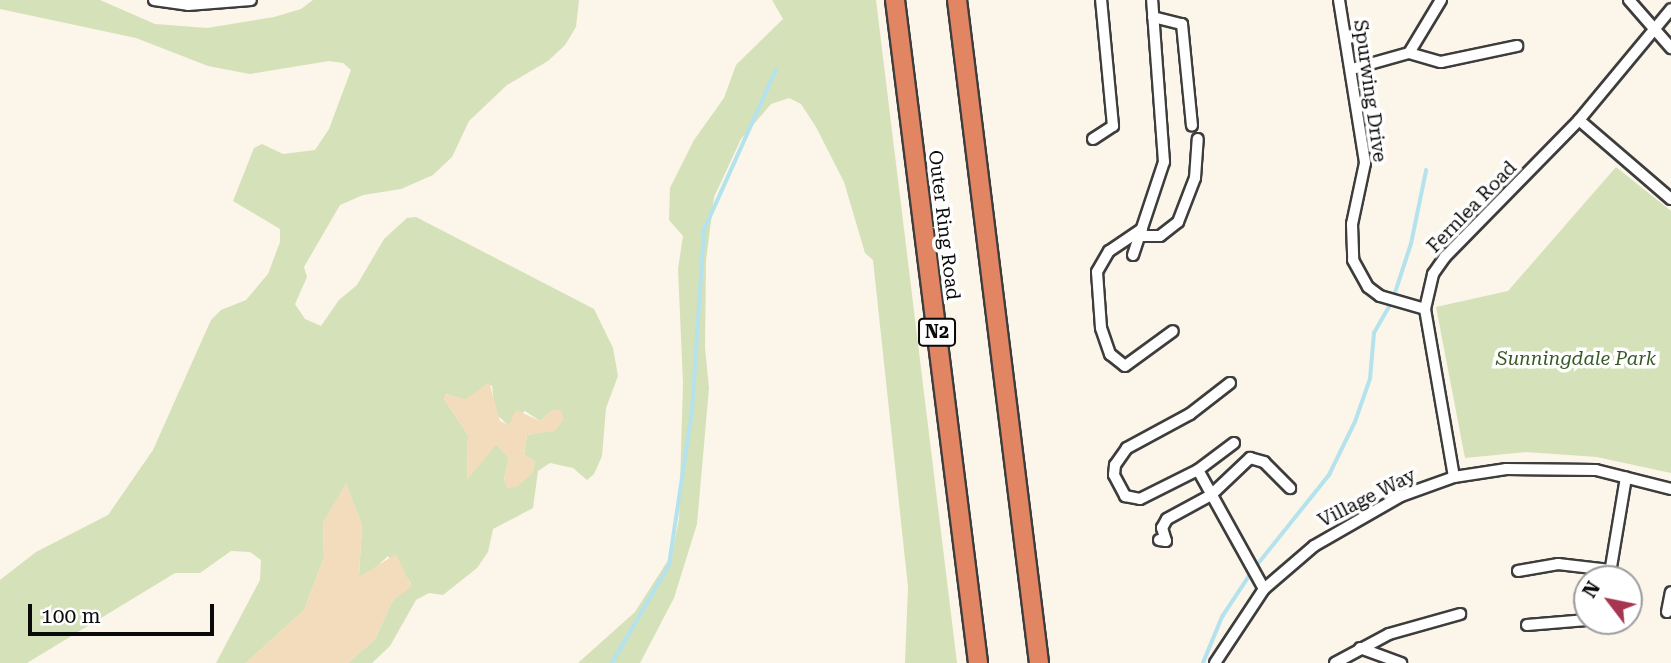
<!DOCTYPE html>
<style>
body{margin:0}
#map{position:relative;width:1671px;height:663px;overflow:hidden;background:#fcf5e9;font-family:"Roboto Serif",serif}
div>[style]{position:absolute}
.green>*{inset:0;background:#d5e1b8}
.sand>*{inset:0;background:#f2dcbc}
.stream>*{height:3.5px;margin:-1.75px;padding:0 1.75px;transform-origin:1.75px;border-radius:1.75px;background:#b4e2ed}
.roads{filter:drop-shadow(2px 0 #3d3d3d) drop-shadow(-2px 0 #3d3d3d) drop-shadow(0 2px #3d3d3d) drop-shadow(0 -2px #3d3d3d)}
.minor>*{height:10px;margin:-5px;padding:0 5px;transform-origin:5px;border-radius:5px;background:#fff}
.motorway>*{height:18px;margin:-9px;padding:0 9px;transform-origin:9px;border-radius:9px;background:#e18562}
span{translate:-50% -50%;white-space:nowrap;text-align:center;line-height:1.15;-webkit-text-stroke:7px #fff;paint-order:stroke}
.shield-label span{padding:2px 5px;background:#fff;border:2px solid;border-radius:5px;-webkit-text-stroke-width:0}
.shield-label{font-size:18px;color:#0a0a0a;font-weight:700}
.street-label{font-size:19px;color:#0a0a0a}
.park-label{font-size:19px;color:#385824;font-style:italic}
.north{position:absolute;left:1573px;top:565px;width:70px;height:70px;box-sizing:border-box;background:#fff;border:2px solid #9d9d9d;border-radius:50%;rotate:302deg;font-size:19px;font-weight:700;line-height:28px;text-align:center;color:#0a0a0a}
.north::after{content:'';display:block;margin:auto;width:24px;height:32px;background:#a7354f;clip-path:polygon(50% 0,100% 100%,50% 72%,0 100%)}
.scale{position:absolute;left:28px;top:604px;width:186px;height:32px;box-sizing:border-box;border:4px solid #0a0a0a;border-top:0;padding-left:9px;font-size:21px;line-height:24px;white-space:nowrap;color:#0a0a0a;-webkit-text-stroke:5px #fff;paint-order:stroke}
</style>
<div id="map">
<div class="green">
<i style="clip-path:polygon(evenodd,0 0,100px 0,155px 24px,207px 28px,274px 17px,301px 9px,313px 0,579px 0,576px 27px,565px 45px,548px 61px,507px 85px,469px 121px,452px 157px,433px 175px,401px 189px,363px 195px,340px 205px,304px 267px,307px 277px,295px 304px,305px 319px,321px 326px,339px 300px,357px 285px,384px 239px,407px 218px,416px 217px,594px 309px,613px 348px,618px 376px,606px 408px,602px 456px,594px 474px,587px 480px,573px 468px,550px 463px,538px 471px,533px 508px,493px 529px,488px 552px,477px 568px,443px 595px,429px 593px,416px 600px,390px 646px,372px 663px,348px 663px,375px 639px,393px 600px,411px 583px,388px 556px,364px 578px,359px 577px,362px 525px,346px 484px,323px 523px,324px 558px,304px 610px,246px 663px,216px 663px,260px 580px,261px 560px,250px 552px,231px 551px,200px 573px,175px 573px,27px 663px,0 663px,0 580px,36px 552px,108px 515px,153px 450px,211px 320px,221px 310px,246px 300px,268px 274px,280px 242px,280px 229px,233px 201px,254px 148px,262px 144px,283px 154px,315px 150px,329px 129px,351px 70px,343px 63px,329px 61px,250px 74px,208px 66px,136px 38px,0 9px,0 0,492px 385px,495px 413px,508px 425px,525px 411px,540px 421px,553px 410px,555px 430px,527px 435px,524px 454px,535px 462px,532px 473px,516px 487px,504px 480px,509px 458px,496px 444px,467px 479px,468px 435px,444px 399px,446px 394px,466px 400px,492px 385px)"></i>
<i style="clip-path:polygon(772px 0,876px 0,957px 663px,905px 663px,908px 587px,873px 260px,865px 253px,844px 182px,816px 127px,801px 104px,789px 98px,771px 104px,741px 139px,714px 197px,706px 261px,705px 348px,709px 388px,697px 524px,674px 598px,640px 663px,578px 663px,635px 612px,672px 554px,679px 519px,683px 383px,678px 269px,683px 236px,669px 220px,670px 188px,694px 140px,724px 98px,736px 65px,783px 19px)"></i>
<i style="clip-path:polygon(1616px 167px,1671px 211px,1671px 473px,1597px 457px,1526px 452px,1465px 458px,1436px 307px,1508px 291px)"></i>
</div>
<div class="sand">
<i style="clip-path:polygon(489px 382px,500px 421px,509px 425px,516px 410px,540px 421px,553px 410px,561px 410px,564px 419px,555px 431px,527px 435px,524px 454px,535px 462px,532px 474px,516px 487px,507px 488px,504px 480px,509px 458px,496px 444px,467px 480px,468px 435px,444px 399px,445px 394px,466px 399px)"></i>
<i style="clip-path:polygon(346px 483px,362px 525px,359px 577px,396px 554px,412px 587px,393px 600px,375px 639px,348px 663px,246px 663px,304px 610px,324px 558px,323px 523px)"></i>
</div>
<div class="stream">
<i style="left:612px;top:663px;width:113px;rotate:-59.8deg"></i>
<i style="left:669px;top:565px;width:156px;rotate:-81.5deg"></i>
<i style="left:692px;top:411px;width:181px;rotate:-86.2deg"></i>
<i style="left:704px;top:230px;width:175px;rotate:-65.8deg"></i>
<i style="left:1203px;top:663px;width:50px;rotate:-67.6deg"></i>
<i style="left:1222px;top:617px;width:56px;rotate:-56.6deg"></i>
<i style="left:1253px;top:570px;width:122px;rotate:-51.3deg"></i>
<i style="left:1329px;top:475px;width:59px;rotate:-63.9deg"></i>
<i style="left:1355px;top:422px;width:46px;rotate:-70.8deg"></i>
<i style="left:1370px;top:379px;width:46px;rotate:-85deg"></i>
<i style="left:1374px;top:333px;width:36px;rotate:-60deg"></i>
<i style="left:1392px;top:302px;width:61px;rotate:-71.9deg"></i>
<i style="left:1411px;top:244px;width:75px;rotate:-78.4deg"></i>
</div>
<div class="roads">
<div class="minor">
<i style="left:154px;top:0;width:34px;rotate:8deg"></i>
<i style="left:188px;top:5px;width:63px;rotate:-4.5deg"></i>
<i style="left:1339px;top:0;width:165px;rotate:80.9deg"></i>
<i style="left:1365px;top:163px;width:62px;rotate:102deg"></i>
<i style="left:1352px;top:224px;width:36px;rotate:88deg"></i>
<i style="left:1353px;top:260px;width:31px;rotate:61deg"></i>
<i style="left:1368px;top:287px;width:15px;rotate:37deg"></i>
<i style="left:1380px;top:296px;width:47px;rotate:16.1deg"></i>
<i style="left:1629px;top:0;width:64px;rotate:48.8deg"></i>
<i style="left:1153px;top:17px;width:30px;rotate:14deg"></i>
<i style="left:1182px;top:24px;width:102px;rotate:84.4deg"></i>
<i style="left:1409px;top:53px;width:33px;rotate:16deg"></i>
<i style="left:1441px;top:62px;width:78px;rotate:-11.9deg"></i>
<i style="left:1352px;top:69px;width:59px;rotate:-15.7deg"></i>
<i style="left:1409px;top:53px;width:62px;rotate:-58.9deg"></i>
<i style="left:1579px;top:120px;width:121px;rotate:40.7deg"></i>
<i style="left:1093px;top:139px;width:24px;rotate:-33deg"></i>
<i style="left:1113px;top:126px;width:127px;rotate:-95.4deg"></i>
<i style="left:1142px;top:229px;width:40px;rotate:146deg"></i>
<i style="left:1109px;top:251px;width:24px;rotate:120deg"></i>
<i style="left:1097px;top:272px;width:56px;rotate:85.9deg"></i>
<i style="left:1101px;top:328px;width:28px;rotate:71deg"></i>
<i style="left:1110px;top:354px;width:19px;rotate:39deg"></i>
<i style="left:1125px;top:366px;width:59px;rotate:-36.1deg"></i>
<i style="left:1139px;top:236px;width:21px"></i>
<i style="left:1160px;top:236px;width:23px;rotate:-38deg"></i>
<i style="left:1178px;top:222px;width:47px;rotate:-68.9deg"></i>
<i style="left:1195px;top:178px;width:39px;rotate:-86deg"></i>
<i style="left:1133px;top:255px;width:98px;rotate:-71.6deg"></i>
<i style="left:1164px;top:162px;width:162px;rotate:-94.2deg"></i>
<i style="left:1230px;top:383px;width:51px;rotate:142.2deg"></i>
<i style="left:1190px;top:414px;width:72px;rotate:151.6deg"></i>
<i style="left:1127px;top:448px;width:21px;rotate:125deg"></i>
<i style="left:1115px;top:465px;width:10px;rotate:96deg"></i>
<i style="left:1114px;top:475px;width:24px;rotate:62deg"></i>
<i style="left:1125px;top:496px;width:15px;rotate:11deg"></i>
<i style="left:1140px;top:499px;width:65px;rotate:-26.6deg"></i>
<i style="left:1198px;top:470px;width:45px;rotate:-36.9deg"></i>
<i style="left:1198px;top:470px;width:136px;rotate:61deg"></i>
<i style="left:1454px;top:477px;width:170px;rotate:-99.8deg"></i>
<i style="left:1425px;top:309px;width:36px;rotate:-77deg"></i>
<i style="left:1433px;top:274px;width:21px;rotate:-55deg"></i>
<i style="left:1445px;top:257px;width:192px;rotate:-45.6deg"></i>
<i style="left:1579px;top:120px;width:144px;rotate:-50.3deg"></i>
<i style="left:1159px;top:540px;width:7px;rotate:8deg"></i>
<i style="left:1166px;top:541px;width:14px;rotate:-107deg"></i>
<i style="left:1162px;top:528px;width:10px;rotate:-61deg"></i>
<i style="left:1167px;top:519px;width:50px;rotate:-28.6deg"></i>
<i style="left:1211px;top:495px;width:54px;rotate:-43.5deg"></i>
<i style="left:1250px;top:458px;width:15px;rotate:16deg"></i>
<i style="left:1264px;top:462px;width:37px;rotate:45deg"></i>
<i style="left:1518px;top:571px;width:41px;rotate:-9.9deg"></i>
<i style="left:1558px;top:564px;width:52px;rotate:6.6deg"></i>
<i style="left:1609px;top:579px;width:103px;rotate:-80.5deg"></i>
<i style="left:1667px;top:612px;width:20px;rotate:-79deg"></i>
<i style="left:1527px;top:625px;width:60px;rotate:-4.8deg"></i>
<i style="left:1360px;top:648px;width:44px;rotate:20.1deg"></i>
<i style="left:1215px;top:663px;width:89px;rotate:-56.5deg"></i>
<i style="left:1264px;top:589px;width:66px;rotate:-40.7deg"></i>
<i style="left:1314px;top:546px;width:100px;rotate:-29.9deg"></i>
<i style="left:1401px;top:496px;width:56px;rotate:-19.7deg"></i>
<i style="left:1454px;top:477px;width:53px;rotate:-8.7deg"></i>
<i style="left:1506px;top:469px;width:90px;rotate:0.6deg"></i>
<i style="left:1596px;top:470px;width:77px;rotate:14.2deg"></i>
<i style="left:1335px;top:663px;width:61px;rotate:-28.2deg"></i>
<i style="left:1389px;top:634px;width:74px;rotate:-15.7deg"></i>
</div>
<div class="motorway">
<i style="left:895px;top:0;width:668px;rotate:82.86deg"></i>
<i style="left:957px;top:0;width:668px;rotate:82.95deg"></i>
</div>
</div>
<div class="shield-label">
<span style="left:937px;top:332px">N2</span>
</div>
<div class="street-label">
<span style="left:1370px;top:91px;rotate:82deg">Spurwing Drive</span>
<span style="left:1472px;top:207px;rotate:-46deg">Fernlea Road</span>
<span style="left:944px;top:225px;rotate:83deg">Outer Ring Road</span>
<span style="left:1367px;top:498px;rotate:-27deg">Village Way</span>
</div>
<div class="park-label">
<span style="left:1576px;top:359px">Sunningdale Park</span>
</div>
<div class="north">N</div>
<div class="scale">100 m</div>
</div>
